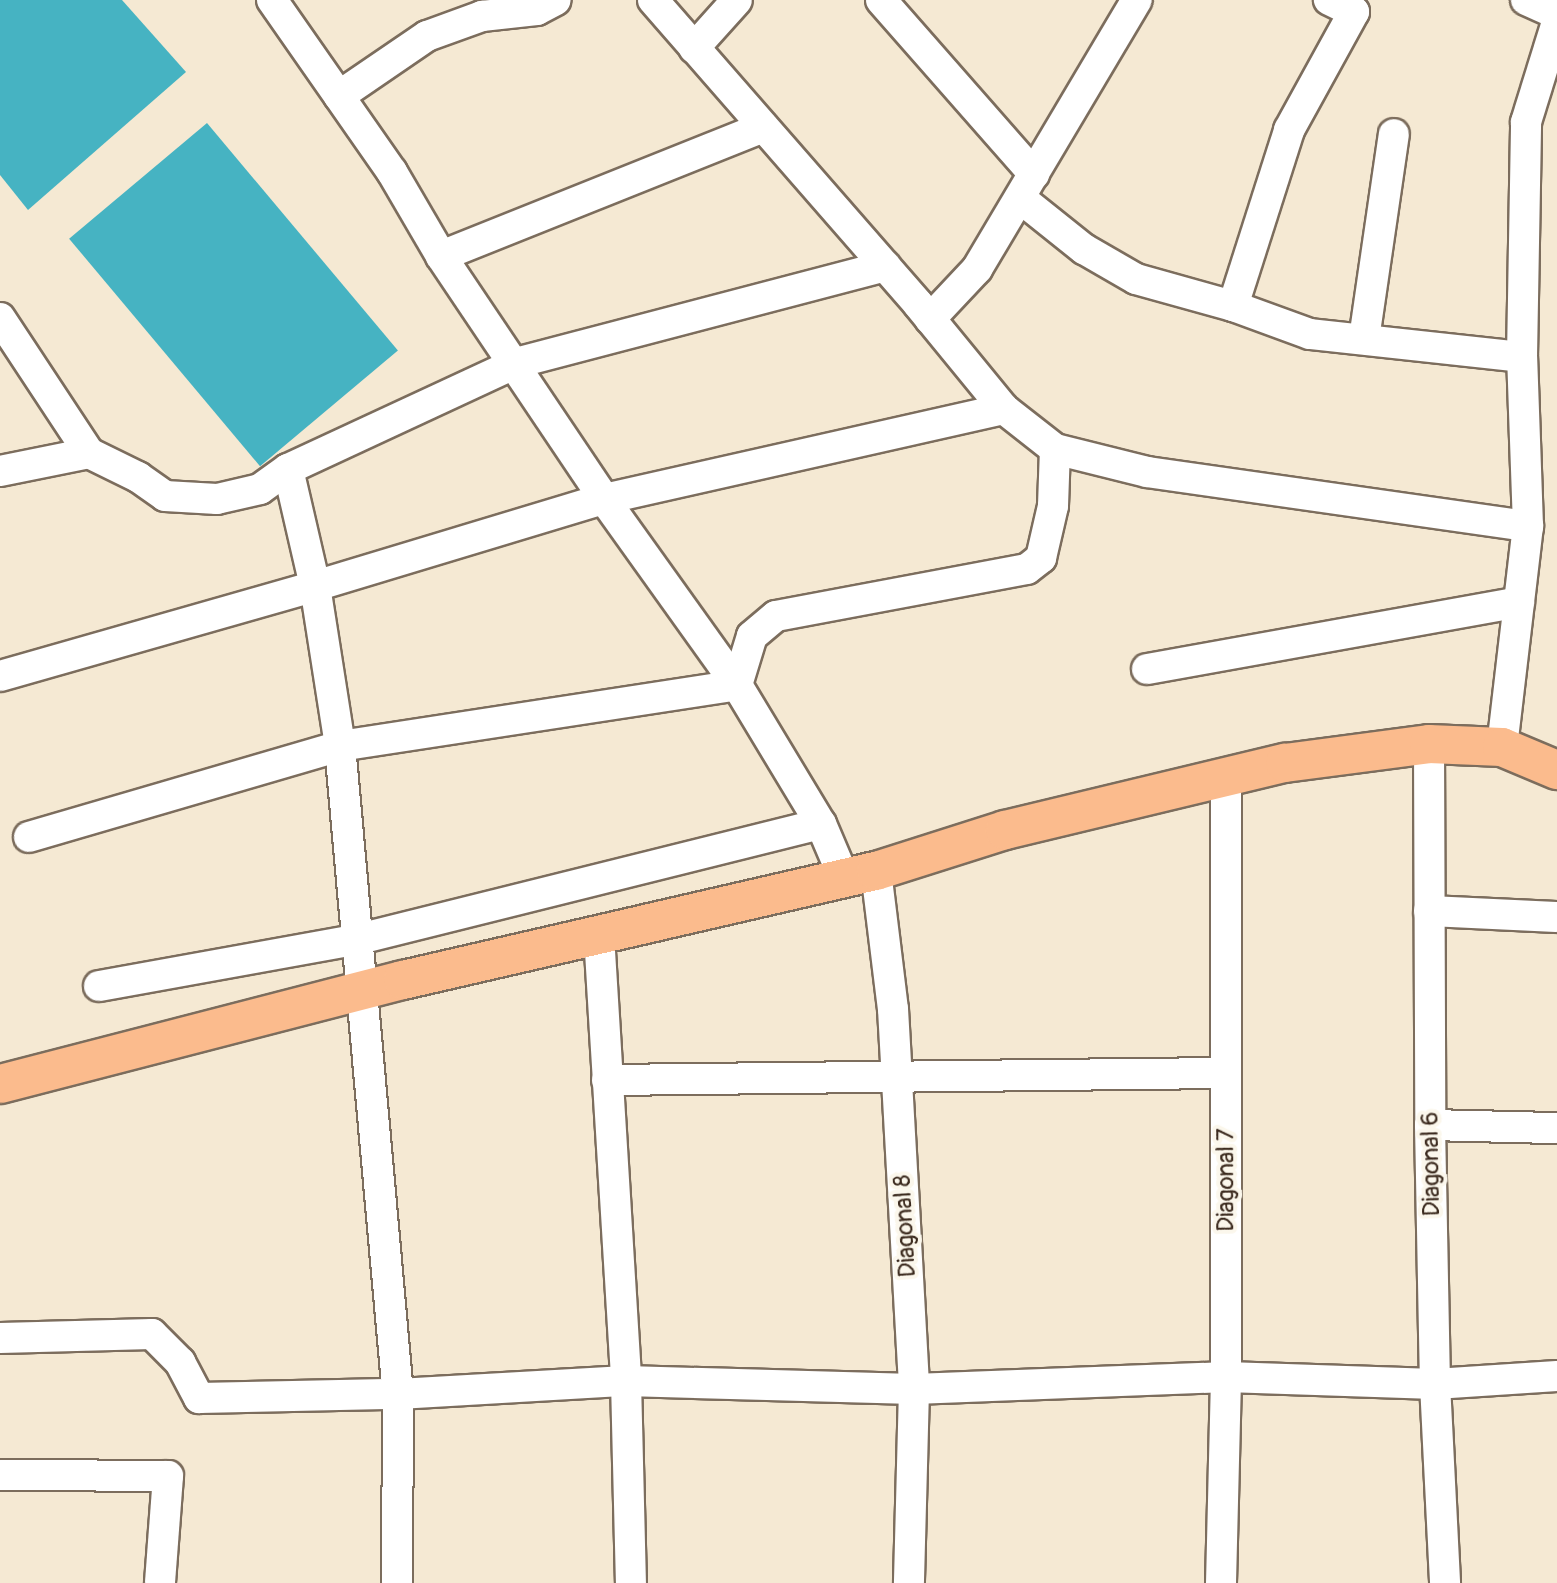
<!DOCTYPE html>
<style>
body{margin:0}
#map{position:relative;width:1557px;height:1583px;overflow:hidden;background:#f5e9d3;font-family:Pangolin,sans-serif}
div>[style]{position:absolute}
.water>*{inset:0;background:#46b3c2;transform-origin:0 0}
.roads{filter:drop-shadow(2px 0 #7c6d5d) drop-shadow(-2px 0 #7c6d5d) drop-shadow(0 2px #7c6d5d) drop-shadow(0 -2px #7c6d5d)}
.minor>*{height:30px;margin:-15px;padding:0 15px;transform-origin:15px;border-radius:15px;background:#fff}
.major>*{height:38px;margin:-19px;padding:0 19px;transform-origin:19px;border-radius:19px;background:#fbbb8d}
span{translate:-50% -50%;white-space:nowrap;text-align:center;line-height:1.15;-webkit-text-stroke:8px #fbf7ec;paint-order:stroke}
.street-label{font-size:24px;color:#3b2a1e}
</style>
<div id="map">
<div class="water">
<i style="clip-path:polygon(0 0,122px 0,186px 72px,28px 210px,0 175px)"></i>
<i style="left:207px;top:123px;width:297px;height:180px;rotate:50deg"></i>
</div>
<div class="roads">
<div class="minor">
<i style="left:272px;top:0;width:210px;rotate:55.1deg"></i>
<i style="left:392px;top:172px;width:97px;rotate:59.7deg"></i>
<i style="left:441px;top:256px;width:293px;rotate:56.1deg"></i>
<i style="left:604px;top:499px;width:229px;rotate:54.4deg"></i>
<i style="left:737px;top:685px;width:162px;rotate:58.9deg"></i>
<i style="left:821px;top:824px;width:59px;rotate:66.9deg"></i>
<i style="left:653px;top:0;width:403px;rotate:48.9deg"></i>
<i style="left:918px;top:304px;width:136px;rotate:50.7deg"></i>
<i style="left:1004px;top:409px;width:65px;rotate:38.1deg"></i>
<i style="left:1055px;top:449px;width:95px;rotate:14deg"></i>
<i style="left:1147px;top:472px;width:385px;rotate:8.1deg"></i>
<i style="left:881px;top:0;width:232px;rotate:48.7deg"></i>
<i style="left:1526px;top:0;width:34px;rotate:24deg"></i>
<i style="left:694px;top:48px;width:64px;rotate:-48.1deg"></i>
<i style="left:339px;top:96px;width:107px;rotate:-34.3deg"></i>
<i style="left:427px;top:36px;width:59px;rotate:-20deg"></i>
<i style="left:482px;top:16px;width:55px;rotate:-6.2deg"></i>
<i style="left:537px;top:10px;width:21px;rotate:-28deg"></i>
<i style="left:1020px;top:198px;width:82px;rotate:38.6deg"></i>
<i style="left:1084px;top:249px;width:60px;rotate:30deg"></i>
<i style="left:1136px;top:279px;width:101px;rotate:15.6deg"></i>
<i style="left:1233px;top:306px;width:82px;rotate:20deg"></i>
<i style="left:1310px;top:334px;width:213px;rotate:6.2deg"></i>
<i style="left:441px;top:256px;width:347px;rotate:-21.8deg"></i>
<i style="left:1233px;top:306px;width:185px;rotate:-72.3deg"></i>
<i style="left:1289px;top:130px;width:135px;rotate:-61.2deg"></i>
<i style="left:1354px;top:12px;width:28px;rotate:-154deg"></i>
<i style="left:0;top:318px;width:162px;rotate:56.6deg"></i>
<i style="left:930px;top:319px;width:69px;rotate:-46.8deg"></i>
<i style="left:977px;top:269px;width:313px;rotate:-59.3deg"></i>
<i style="left:1364px;top:339px;width:207px;rotate:-81.7deg"></i>
<i style="left:288px;top:469px;width:120px;rotate:77deg"></i>
<i style="left:315px;top:586px;width:162px;rotate:81.1deg"></i>
<i style="left:340px;top:746px;width:651px;rotate:84.89deg"></i>
<i style="left:398px;top:1394px;width:189px;rotate:90.3deg"></i>
<i style="left:0;top:471px;width:91px;rotate:-11.4deg"></i>
<i style="left:89px;top:453px;width:55px;rotate:26.1deg"></i>
<i style="left:138px;top:477px;width:33px;rotate:35deg"></i>
<i style="left:165px;top:496px;width:52px;rotate:3.3deg"></i>
<i style="left:217px;top:499px;width:44px;rotate:-13.1deg"></i>
<i style="left:260px;top:489px;width:34px;rotate:-36deg"></i>
<i style="left:288px;top:469px;width:251px;rotate:-24.9deg"></i>
<i style="left:516px;top:363px;width:382px;rotate:-14.7deg"></i>
<i style="left:1147px;top:669px;width:378px;rotate:-10.2deg"></i>
<i style="left:0;top:676px;width:328px;rotate:-15.9deg"></i>
<i style="left:315px;top:586px;width:302px;rotate:-16.8deg"></i>
<i style="left:604px;top:499px;width:410px;rotate:-12.7deg"></i>
<i style="left:1429px;top:744px;width:381px;rotate:89.8deg"></i>
<i style="left:1430px;top:1125px;width:259px;rotate:88.9deg"></i>
<i style="left:1435px;top:1384px;width:199px;rotate:87.1deg"></i>
<i style="left:1502px;top:747px;width:223px;rotate:-83.3deg"></i>
<i style="left:1528px;top:526px;width:169px;rotate:-92deg"></i>
<i style="left:1522px;top:357px;width:235px;rotate:-89deg"></i>
<i style="left:1526px;top:122px;width:105px;rotate:-72.8deg"></i>
<i style="left:29px;top:837px;width:324px;rotate:-16.3deg"></i>
<i style="left:340px;top:746px;width:402px;rotate:-8.7deg"></i>
<i style="left:737px;top:685px;width:51px;rotate:-73deg"></i>
<i style="left:752px;top:636px;width:31px;rotate:-40deg"></i>
<i style="left:776px;top:616px;width:255px;rotate:-10.6deg"></i>
<i style="left:1027px;top:569px;width:18px;rotate:-38deg"></i>
<i style="left:1041px;top:558px;width:53px;rotate:-77deg"></i>
<i style="left:1053px;top:506px;width:57px;rotate:-88deg"></i>
<i style="left:876px;top:871px;width:139px;rotate:83deg"></i>
<i style="left:893px;top:1009px;width:381px;rotate:86.8deg"></i>
<i style="left:914px;top:1389px;width:194px;rotate:91.5deg"></i>
<i style="left:1429px;top:911px;width:128px;rotate:2.7deg"></i>
<i style="left:599px;top:935px;width:447px;rotate:86.5deg"></i>
<i style="left:626px;top:1381px;width:202px;rotate:88.6deg"></i>
<i style="left:99px;top:986px;width:264px;rotate:-10.2deg"></i>
<i style="left:359px;top:939px;width:476px;rotate:-14deg"></i>
<i style="left:607px;top:1080px;width:619px;rotate:-0.65deg"></i>
<i style="left:1430px;top:1125px;width:127px;rotate:1.4deg"></i>
<i style="left:0;top:1338px;width:152px;rotate:-1.5deg"></i>
<i style="left:152px;top:1334px;width:40px;rotate:45deg"></i>
<i style="left:180px;top:1362px;width:41px;rotate:62.2deg"></i>
<i style="left:199px;top:1398px;width:199px;rotate:-1.2deg"></i>
<i style="left:398px;top:1394px;width:228px;rotate:-3.3deg"></i>
<i style="left:626px;top:1381px;width:288px;rotate:1.6deg"></i>
<i style="left:914px;top:1389px;width:312px;rotate:-2.2deg"></i>
<i style="left:1226px;top:1377px;width:209px;rotate:1.9deg"></i>
<i style="left:1435px;top:1384px;width:122px;rotate:-3.8deg"></i>
<i style="left:0;top:1475px;width:168px;rotate:0.3deg"></i>
<i style="left:168px;top:1476px;width:107px;rotate:94.3deg"></i>
<i style="left:1221px;top:1583px;width:206px;rotate:-88.6deg"></i>
<i style="left:1226px;top:1377px;width:600px;rotate:-90deg"></i>
</div>
<div class="major">
<i style="left:0;top:1084px;width:416px;rotate:-14.5deg"></i>
<i style="left:403px;top:980px;width:485px;rotate:-13deg"></i>
<i style="left:876px;top:871px;width:135px;rotate:-17.6deg"></i>
<i style="left:1005px;top:830px;width:288px;rotate:-13.5deg"></i>
<i style="left:1285px;top:763px;width:145px;rotate:-7.5deg"></i>
<i style="left:1429px;top:744px;width:73px;rotate:2.4deg"></i>
<i style="left:1502px;top:747px;width:60px;rotate:22.7deg"></i>
</div>
</div>
<div class="street-label">
<span style="left:1431px;top:1164px;rotate:-91deg">Diagonal 6</span>
<span style="left:1226px;top:1180px;rotate:-90deg">Diagonal 7</span>
<span style="left:905px;top:1226px;rotate:-93deg">Diagonal 8</span>
</div>
</div>
